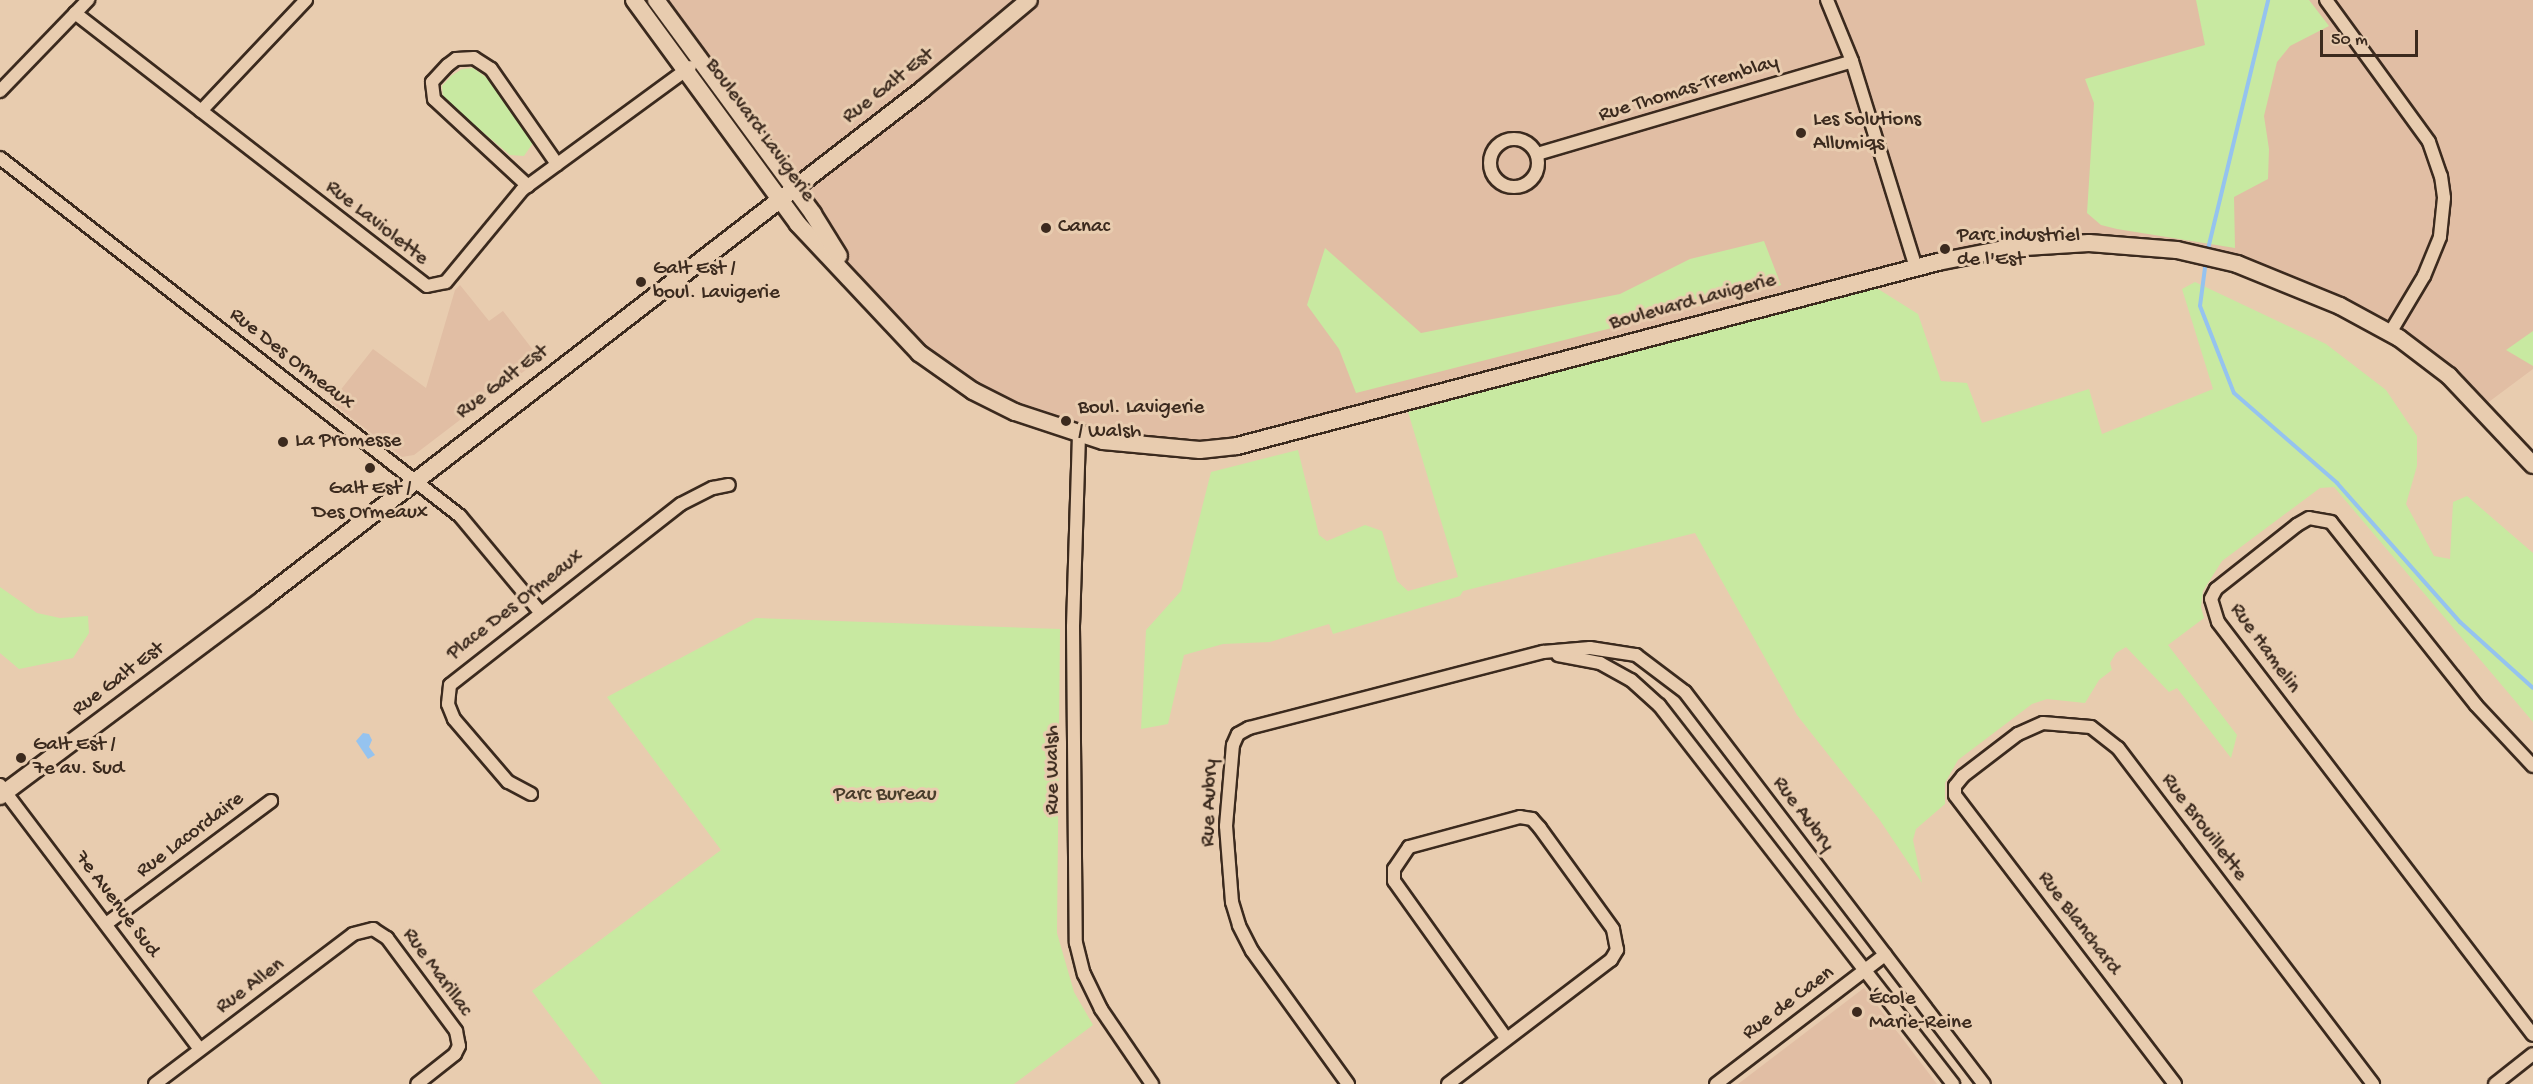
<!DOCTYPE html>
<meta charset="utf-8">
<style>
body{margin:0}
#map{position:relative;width:2533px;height:1084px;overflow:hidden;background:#e8ccaf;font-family:"Gochi Hand",sans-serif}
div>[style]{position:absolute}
.built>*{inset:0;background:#e1bea4}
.green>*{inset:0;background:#c8e9a1}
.water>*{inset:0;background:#95c3ef}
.stream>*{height:4px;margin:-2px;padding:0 2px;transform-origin:2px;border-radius:2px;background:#95c3ef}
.roads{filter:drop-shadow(2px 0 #3b2a1e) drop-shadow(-2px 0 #3b2a1e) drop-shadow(0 2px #3b2a1e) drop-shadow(0 -2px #3b2a1e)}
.street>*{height:12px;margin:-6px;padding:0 6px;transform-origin:6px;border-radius:6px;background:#e8ccaf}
.street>.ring{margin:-6px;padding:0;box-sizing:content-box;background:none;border:12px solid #e8ccaf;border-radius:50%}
.secondary>*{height:16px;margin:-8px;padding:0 8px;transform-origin:8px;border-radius:8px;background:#e8ccaf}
.dots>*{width:16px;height:16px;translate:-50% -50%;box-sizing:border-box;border:3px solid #e8ccaf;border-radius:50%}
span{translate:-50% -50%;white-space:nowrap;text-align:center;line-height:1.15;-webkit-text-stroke:6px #e8ccaf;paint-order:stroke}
.street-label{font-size:21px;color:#3b2a1e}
.poi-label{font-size:21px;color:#3b2a1e}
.left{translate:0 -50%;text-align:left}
.park-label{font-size:21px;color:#493d2b}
.scale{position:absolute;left:2320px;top:30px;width:98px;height:27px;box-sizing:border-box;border:3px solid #3b2a1e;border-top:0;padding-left:8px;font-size:18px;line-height:21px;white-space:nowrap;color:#3b2a1e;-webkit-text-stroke:4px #e8ccaf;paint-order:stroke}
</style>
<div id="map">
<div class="built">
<i style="clip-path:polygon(642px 0,2533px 0,2533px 369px,2482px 407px,2372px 322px,2177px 250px,2009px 248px,1269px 439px,1130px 446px,973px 391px,855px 283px)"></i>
<i style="clip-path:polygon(460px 285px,489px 321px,503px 311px,540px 359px,414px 455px,402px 457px,331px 402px,373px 349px,426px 388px,455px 290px)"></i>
<i style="clip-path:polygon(1864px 988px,1937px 1084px,1738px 1084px)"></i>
</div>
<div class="green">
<i style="clip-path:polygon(2196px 0,2309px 0,2329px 26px,2290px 46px,2277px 62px,2264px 116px,2269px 149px,2268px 179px,2234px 197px,2235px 248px,2117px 229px,2101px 225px,2087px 213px,2094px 103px,2085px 79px,2205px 45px)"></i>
<i style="clip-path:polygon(473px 68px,497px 85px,532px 135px,533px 143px,524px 156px,510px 155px,443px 99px,442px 86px,451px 76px,462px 69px)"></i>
<i style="clip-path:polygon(1764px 241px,1781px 285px,1356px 393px,1339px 349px,1307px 305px,1325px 248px,1421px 333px,1620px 294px,1690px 259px)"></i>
<i style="clip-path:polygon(2195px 282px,2326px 344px,2386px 390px,2417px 436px,2417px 466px,2406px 504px,2434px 556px,2450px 559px,2453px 502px,2467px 496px,2533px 553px,2533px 722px,2334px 487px,2320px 488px,2222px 561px,2203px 591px,2201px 607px,2204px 618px,2168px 645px,2237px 735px,2231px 758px,2177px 688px,2169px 692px,2126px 647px,2116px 653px,2110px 663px,2112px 670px,2099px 680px,2085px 703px,2047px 699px,2032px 704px,1958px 760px,1945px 783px,1945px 804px,1916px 829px,1913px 840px,1922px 883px,1879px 819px,1797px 715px,1695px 533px,1463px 591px,1460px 596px,1333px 634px,1329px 624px,1270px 642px,1223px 644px,1184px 655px,1168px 724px,1141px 729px,1146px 630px,1181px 591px,1211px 472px,1298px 450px,1319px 535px,1327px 541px,1365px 525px,1382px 531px,1397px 581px,1408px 591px,1458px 577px,1408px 412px,1875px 287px,1918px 314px,1941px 381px,1967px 383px,1982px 423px,2089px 389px,2102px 434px,2213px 389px,2182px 289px)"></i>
<i style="clip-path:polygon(2533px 331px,2533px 366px,2506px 350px)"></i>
<i style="clip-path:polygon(0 587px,37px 613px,60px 618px,88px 616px,89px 633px,73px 658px,19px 669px,0 653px)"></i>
<i style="clip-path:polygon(756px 618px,1060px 629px,1057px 933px,1074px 992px,1093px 1025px,1014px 1084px,602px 1084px,532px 991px,721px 850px,607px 697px)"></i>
</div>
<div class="water">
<i style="clip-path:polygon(363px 733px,369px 734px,372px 740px,369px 747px,375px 755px,368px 759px,356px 741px)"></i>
</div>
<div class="stream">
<i style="left:2207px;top:253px;width:260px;rotate:-76.4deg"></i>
<i style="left:2206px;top:260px;width:46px;rotate:97.4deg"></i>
<i style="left:2200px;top:306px;width:93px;rotate:68.7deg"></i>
<i style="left:2234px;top:393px;width:137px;rotate:41.1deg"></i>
<i style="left:2337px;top:483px;width:186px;rotate:48.5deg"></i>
<i style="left:2460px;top:622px;width:98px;rotate:42.1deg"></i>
</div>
<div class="roads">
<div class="street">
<i style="left:1827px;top:0;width:66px;rotate:67.7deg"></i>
<i style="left:1852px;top:61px;width:217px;rotate:72.8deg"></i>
<i style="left:2326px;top:0;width:175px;rotate:54deg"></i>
<i style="left:2429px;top:142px;width:36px;rotate:71deg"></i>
<i style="left:2441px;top:176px;width:22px;rotate:82deg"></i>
<i style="left:2444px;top:198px;width:39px;rotate:96deg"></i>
<i style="left:2440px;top:237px;width:42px;rotate:112.3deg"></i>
<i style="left:2424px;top:276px;width:66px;rotate:120.8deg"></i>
<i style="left:75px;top:13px;width:445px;rotate:37.8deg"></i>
<i style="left:427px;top:286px;width:19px;rotate:-12deg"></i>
<i style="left:446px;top:282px;width:119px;rotate:-50.4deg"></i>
<i style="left:522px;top:190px;width:208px;rotate:-36.2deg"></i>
<i style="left:0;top:91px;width:127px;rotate:-46deg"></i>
<i style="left:201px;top:111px;width:153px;rotate:-46.6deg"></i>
<i class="ring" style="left:1490px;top:139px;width:36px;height:36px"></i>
<i style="left:1537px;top:154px;width:328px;rotate:-16.4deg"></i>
<i style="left:0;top:158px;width:583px;rotate:37.89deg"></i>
<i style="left:460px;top:516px;width:125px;rotate:50.2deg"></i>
<i style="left:528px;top:186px;width:128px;rotate:-137.2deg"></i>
<i style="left:434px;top:99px;width:17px;rotate:-97deg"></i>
<i style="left:432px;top:82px;width:23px;rotate:-47deg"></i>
<i style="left:448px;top:65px;width:10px;rotate:-37deg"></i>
<i style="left:456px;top:59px;width:18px;rotate:-3deg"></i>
<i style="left:474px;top:58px;width:20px;rotate:33deg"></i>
<i style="left:491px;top:69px;width:116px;rotate:55.2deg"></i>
<i style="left:1079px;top:435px;width:192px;rotate:91.8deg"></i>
<i style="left:1073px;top:627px;width:316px;rotate:89.5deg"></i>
<i style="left:1076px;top:943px;width:32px;rotate:76deg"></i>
<i style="left:1084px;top:974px;width:39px;rotate:64deg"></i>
<i style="left:1101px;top:1009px;width:91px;rotate:55.8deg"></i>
<i style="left:1558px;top:655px;width:43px;rotate:10.8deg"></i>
<i style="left:1600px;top:663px;width:35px;rotate:29deg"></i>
<i style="left:1631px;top:680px;width:38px;rotate:42deg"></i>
<i style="left:1659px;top:705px;width:480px;rotate:52.2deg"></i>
<i style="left:2533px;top:766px;width:83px;rotate:-133.1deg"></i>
<i style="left:2476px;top:705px;width:233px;rotate:-128.4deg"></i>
<i style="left:2331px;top:522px;width:22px;rotate:-170deg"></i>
<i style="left:2309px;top:518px;width:14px;rotate:150deg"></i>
<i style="left:2297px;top:525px;width:103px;rotate:141.7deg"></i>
<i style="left:2216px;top:589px;width:11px;rotate:117deg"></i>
<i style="left:2211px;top:599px;width:24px;rotate:73deg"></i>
<i style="left:2218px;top:622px;width:519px;rotate:52.67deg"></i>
<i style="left:0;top:785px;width:331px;rotate:52.9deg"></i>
<i style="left:531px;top:794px;width:26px;rotate:-152deg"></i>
<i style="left:508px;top:782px;width:83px;rotate:-130.6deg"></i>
<i style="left:454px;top:719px;width:16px;rotate:-112deg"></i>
<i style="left:448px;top:704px;width:19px;rotate:-84deg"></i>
<i style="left:450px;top:685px;width:293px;rotate:-38.1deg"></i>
<i style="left:681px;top:504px;width:36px;rotate:-27deg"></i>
<i style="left:713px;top:488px;width:16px;rotate:-11deg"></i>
<i style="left:106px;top:924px;width:206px;rotate:-36.7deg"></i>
<i style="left:155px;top:1084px;width:248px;rotate:-37.1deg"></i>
<i style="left:353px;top:934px;width:21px;rotate:-14deg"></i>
<i style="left:373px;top:929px;width:17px;rotate:33deg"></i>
<i style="left:387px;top:938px;width:116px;rotate:53.4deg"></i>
<i style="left:456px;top:1031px;width:15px;rotate:79deg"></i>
<i style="left:459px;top:1046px;width:9px;rotate:117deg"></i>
<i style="left:455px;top:1054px;width:48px;rotate:141.7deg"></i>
<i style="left:1348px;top:1084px;width:164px;rotate:-125.8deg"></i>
<i style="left:1252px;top:951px;width:29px;rotate:-117deg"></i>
<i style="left:1239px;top:925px;width:24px;rotate:-107deg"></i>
<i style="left:1232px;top:902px;width:76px;rotate:-94.5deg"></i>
<i style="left:1226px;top:826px;width:81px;rotate:-85.1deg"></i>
<i style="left:1233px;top:745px;width:12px;rotate:-66deg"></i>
<i style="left:1238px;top:734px;width:13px;rotate:-29deg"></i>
<i style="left:1249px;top:728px;width:304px;rotate:-14.5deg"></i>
<i style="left:1543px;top:652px;width:47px;rotate:-4.9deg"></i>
<i style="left:1590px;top:648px;width:47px;rotate:8.7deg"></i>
<i style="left:1636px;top:655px;width:61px;rotate:37.1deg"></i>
<i style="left:1685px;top:692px;width:493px;rotate:52.7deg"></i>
<i style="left:1448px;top:1084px;width:205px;rotate:-37.3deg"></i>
<i style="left:1611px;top:960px;width:12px;rotate:-59deg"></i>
<i style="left:1617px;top:950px;width:21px;rotate:-101deg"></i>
<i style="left:1613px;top:929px;width:125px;rotate:-125.9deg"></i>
<i style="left:1540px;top:828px;width:12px;rotate:-132deg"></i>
<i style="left:1532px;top:819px;width:12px;rotate:-171deg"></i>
<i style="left:1520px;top:817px;width:115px;rotate:164.9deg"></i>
<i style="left:1409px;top:847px;width:27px;rotate:124deg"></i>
<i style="left:1394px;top:869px;width:12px;rotate:90deg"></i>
<i style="left:1394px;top:881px;width:193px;rotate:54.5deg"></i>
<i style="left:1716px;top:1084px;width:213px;rotate:-37.4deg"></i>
<i style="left:2175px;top:1084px;width:363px;rotate:-127.3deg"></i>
<i style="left:1955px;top:795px;width:9px;rotate:-90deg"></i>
<i style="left:1955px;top:786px;width:13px;rotate:-51deg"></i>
<i style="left:1963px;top:776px;width:69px;rotate:-37.4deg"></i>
<i style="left:2018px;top:734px;width:27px;rotate:-24deg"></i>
<i style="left:2043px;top:723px;width:48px;rotate:4.8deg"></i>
<i style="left:2091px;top:727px;width:34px;rotate:38deg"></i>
<i style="left:2118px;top:748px;width:422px;rotate:52.8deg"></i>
<i style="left:2495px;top:1084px;width:48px;rotate:-38.3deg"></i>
</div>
<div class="secondary">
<i style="left:634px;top:0;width:278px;rotate:53.8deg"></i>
<i style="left:798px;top:224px;width:177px;rotate:46.8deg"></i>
<i style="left:919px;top:353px;width:66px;rotate:35.1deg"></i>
<i style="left:973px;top:391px;width:47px;rotate:26.6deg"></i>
<i style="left:1015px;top:412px;width:93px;rotate:18.2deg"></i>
<i style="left:1103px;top:441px;width:97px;rotate:5.3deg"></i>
<i style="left:1200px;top:450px;width:37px;rotate:-6deg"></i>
<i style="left:1237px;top:446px;width:725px;rotate:-14.71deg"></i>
<i style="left:1938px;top:262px;width:72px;rotate:-11.2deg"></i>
<i style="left:2009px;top:248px;width:80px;rotate:-3.6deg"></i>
<i style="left:2089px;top:243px;width:88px;rotate:4.5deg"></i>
<i style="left:2177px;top:250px;width:62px;rotate:13.1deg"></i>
<i style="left:2237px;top:264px;width:111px;rotate:22.2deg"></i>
<i style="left:2340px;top:306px;width:67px;rotate:28.5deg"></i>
<i style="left:2399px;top:338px;width:63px;rotate:37.2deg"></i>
<i style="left:2449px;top:376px;width:122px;rotate:46.7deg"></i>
<i style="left:656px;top:0;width:265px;rotate:53.7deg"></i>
<i style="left:813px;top:214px;width:49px;rotate:58.2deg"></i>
<i style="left:0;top:796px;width:329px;rotate:-36.8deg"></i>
<i style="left:263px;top:599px;width:834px;rotate:-37.69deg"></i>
<i style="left:923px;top:89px;width:138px;rotate:-40deg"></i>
</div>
</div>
<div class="dots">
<i style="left:1801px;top:133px;background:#3b2a1e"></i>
<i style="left:1046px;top:228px;background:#3b2a1e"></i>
<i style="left:1945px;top:249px;background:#3b2a1e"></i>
<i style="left:641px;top:282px;background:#3b2a1e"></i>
<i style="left:1066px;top:421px;background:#3b2a1e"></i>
<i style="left:283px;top:442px;background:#3b2a1e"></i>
<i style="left:370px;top:468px;background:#3b2a1e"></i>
<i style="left:21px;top:758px;background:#3b2a1e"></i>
<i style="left:1857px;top:1012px;background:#3b2a1e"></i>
</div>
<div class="street-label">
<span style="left:889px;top:87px;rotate:-38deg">Rue Galt Est</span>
<span style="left:1689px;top:90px;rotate:-17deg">Rue Thomas-Tremblay</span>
<span style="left:759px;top:131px;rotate:54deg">Boulevard Lavigerie</span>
<span style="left:376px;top:224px;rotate:38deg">Rue Laviolette</span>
<span style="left:1693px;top:303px;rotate:-15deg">Boulevard Lavigerie</span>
<span style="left:291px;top:360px;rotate:38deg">Rue Des Ormeaux</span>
<span style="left:503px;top:383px;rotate:-37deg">Rue Galt Est</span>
<span style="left:516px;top:606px;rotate:-38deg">Place Des Ormeaux</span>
<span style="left:2264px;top:649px;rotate:54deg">Rue Hamelin</span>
<span style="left:119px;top:680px;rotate:-37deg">Rue Galt Est</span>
<span style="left:1054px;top:770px;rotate:-90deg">Rue Walsh</span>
<span style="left:1211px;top:803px;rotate:-88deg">Rue Aubry</span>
<span style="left:1802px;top:815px;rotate:53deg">Rue Aubry</span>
<span style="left:2203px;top:828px;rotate:53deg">Rue Brouillette</span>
<span style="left:191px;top:836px;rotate:-37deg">Rue Lacordaire</span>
<span style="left:116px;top:905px;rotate:53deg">7e Avenue Sud</span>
<span style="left:2078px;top:924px;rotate:53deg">Rue Blanchard</span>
<span style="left:436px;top:973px;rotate:54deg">Rue Marillac</span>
<span style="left:251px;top:987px;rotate:-37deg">Rue Allen</span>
<span style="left:1789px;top:1004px;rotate:-37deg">Rue de Caen</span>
</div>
<div class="poi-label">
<span class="left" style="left:1813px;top:133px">Les Solutions<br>Allumiqs</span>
<span class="left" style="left:1058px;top:228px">Canac</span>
<span class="left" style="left:1957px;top:249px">Parc industriel<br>de l'Est</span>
<span class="left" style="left:653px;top:282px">Galt Est /<br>boul. Lavigerie</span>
<span class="left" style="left:1078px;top:421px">Boul. Lavigerie<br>/ Walsh</span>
<span class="left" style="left:295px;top:442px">La Promesse</span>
<span style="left:370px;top:502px">Galt Est /<br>Des Ormeaux</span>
<span class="left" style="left:33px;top:758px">Galt Est /<br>7e av. Sud</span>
<span class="left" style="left:1869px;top:1012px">École<br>Marie-Reine</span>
</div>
<div class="park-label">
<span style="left:885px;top:796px">Parc Bureau</span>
</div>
<div class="scale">50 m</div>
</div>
